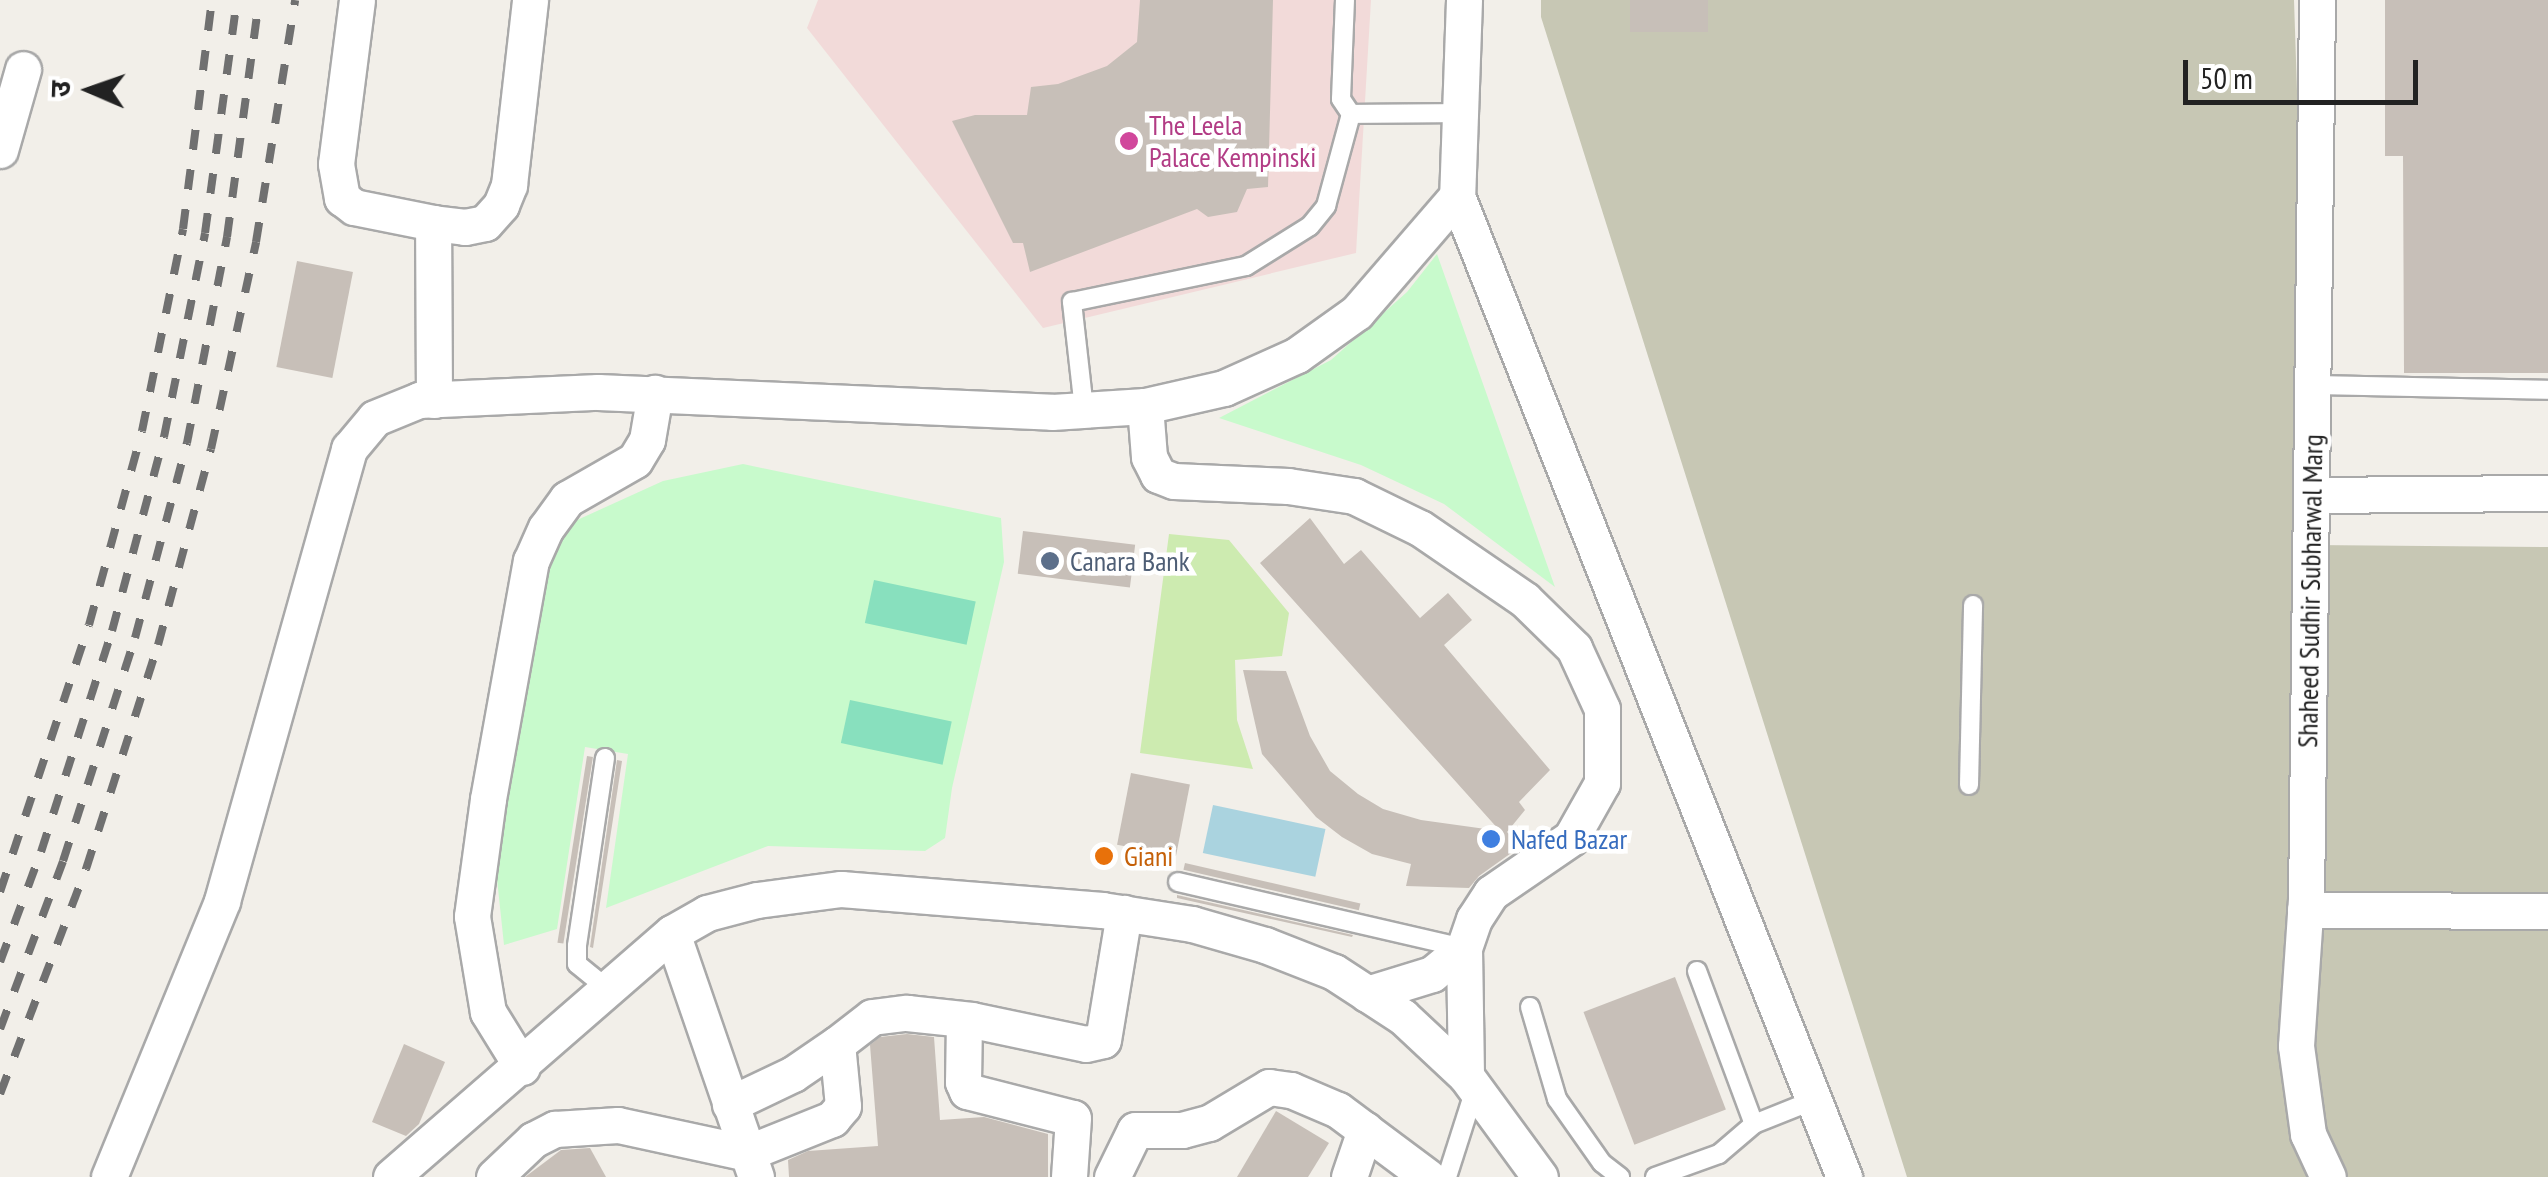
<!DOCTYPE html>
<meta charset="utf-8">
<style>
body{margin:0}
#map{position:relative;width:2548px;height:1177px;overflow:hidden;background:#f2efe9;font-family:"PT Sans Narrow","Noto Sans Devanagari",sans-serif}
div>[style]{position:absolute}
.commercial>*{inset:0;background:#f2dad9}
.construction>*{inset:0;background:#c7c7b4}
.grass>*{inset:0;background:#cdebb0}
.park>*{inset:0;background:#c8facc}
.pitch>*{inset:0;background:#88e0be;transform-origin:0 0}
.water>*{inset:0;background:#aad3df;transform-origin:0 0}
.building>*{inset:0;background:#c7bfb8;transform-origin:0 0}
.roads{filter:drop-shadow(2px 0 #a9a9a9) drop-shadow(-2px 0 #a9a9a9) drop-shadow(0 2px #a9a9a9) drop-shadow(0 -2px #a9a9a9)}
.service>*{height:18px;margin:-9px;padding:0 9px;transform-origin:9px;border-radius:9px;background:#fff}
.minor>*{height:35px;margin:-17.5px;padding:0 17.5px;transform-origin:17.5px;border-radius:17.5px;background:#fff}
.rail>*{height:8px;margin-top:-4px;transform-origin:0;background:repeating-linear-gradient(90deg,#707070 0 20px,transparent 0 40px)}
.dots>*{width:28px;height:28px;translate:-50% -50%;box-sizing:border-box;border:5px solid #fff;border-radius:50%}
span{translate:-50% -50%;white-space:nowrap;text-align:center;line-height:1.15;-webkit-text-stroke:9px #fff;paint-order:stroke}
.hotel-label{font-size:28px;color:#b23c85}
.left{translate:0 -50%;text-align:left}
.service-label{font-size:28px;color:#4e5e75}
.street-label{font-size:28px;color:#222}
.shop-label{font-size:28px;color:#366cbe}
.food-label{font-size:28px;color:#c56008}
.north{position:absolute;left:40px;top:40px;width:100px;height:100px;-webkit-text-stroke:8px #fff;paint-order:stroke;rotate:272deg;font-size:28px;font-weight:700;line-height:40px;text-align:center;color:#222}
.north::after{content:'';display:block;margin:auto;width:35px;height:45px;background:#222;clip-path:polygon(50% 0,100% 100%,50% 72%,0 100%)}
.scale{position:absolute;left:2183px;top:60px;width:235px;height:45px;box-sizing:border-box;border:5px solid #222;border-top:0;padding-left:12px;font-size:30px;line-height:35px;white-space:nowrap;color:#222;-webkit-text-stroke:8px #fff;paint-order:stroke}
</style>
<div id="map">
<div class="commercial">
<i style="clip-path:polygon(818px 0,1371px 0,1356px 253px,1043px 328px,807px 28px)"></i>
</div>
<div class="construction">
<i style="clip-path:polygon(1541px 0,2294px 0,2312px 545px,2548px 547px,2548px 1177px,1907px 1177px,1541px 17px)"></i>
</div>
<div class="grass">
<i style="clip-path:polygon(1169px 534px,1229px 540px,1289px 613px,1282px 656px,1235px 660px,1237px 720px,1253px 769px,1140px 753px)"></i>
</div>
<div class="park">
<i style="clip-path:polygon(1437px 254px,1555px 587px,1444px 504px,1361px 465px,1219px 418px,1331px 360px,1407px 292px)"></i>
<i style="clip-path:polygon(743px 464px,1001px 518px,1004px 562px,952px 788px,945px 838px,925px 851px,768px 846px,606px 908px,628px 754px,585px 747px,557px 929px,504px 945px,493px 841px,553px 531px,663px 481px)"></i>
</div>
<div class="pitch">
<i style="left:874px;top:580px;width:104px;height:44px;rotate:12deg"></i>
<i style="left:850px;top:700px;width:104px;height:44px;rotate:12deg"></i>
</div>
<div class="water">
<i style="left:1213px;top:805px;width:115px;height:49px;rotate:12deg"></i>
</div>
<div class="building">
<i style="clip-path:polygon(1140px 0,1273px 0,1268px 187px,1247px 189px,1237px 212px,1208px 217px,1197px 209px,1030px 272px,1023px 243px,1013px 243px,952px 121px,975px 115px,1027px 115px,1031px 87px,1058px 84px,1107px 66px,1137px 42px)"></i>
<i style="left:1630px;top:0;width:78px;height:32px"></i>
<i style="clip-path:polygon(2385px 0,2548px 0,2548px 373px,2404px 373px,2403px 156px,2385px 156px)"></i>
<i style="left:297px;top:261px;width:57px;height:108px;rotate:11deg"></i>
<i style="clip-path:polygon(1310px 518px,1344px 564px,1361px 550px,1420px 618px,1448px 593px,1472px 620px,1444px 645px,1550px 770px,1519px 802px,1525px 810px,1507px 832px,1521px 846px,1479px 876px,1469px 888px,1406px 886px,1411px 864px,1372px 854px,1342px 837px,1316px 817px,1262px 754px,1243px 670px,1286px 671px,1310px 736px,1330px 771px,1358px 794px,1383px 809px,1421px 820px,1500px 831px,1260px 563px)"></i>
<i style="left:1023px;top:531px;width:113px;height:43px;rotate:7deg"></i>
<i style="left:587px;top:756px;width:6px;height:189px;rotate:9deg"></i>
<i style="clip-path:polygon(617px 760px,622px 761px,593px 948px,590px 947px)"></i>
<i style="left:1131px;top:773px;width:60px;height:73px;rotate:11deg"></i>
<i style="left:1185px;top:863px;width:180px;height:7px;rotate:13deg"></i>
<i style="clip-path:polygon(1177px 895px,1353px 935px,1352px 937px,1177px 898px)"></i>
<i style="left:1675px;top:977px;width:142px;height:98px;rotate:69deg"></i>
<i style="clip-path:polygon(907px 1034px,934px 1037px,940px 1120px,984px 1117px,1048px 1134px,1048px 1177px,789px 1177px,788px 1160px,808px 1151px,878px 1146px,870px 1045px,880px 1037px)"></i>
<i style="clip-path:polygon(404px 1044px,445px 1062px,419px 1124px,406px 1136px,372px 1122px)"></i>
<i style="clip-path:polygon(1276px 1111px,1329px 1143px,1308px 1177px,1237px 1177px)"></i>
<i style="clip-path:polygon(590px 1148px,606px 1177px,525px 1177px,561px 1150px)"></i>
</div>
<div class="roads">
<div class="service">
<i style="left:1351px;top:114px;width:108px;rotate:-0.5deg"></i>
<i style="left:2313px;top:385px;width:235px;rotate:1.2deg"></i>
<i style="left:1084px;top:409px;width:108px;rotate:-96.4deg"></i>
<i style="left:1072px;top:302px;width:178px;rotate:-11.7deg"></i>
<i style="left:1246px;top:266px;width:75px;rotate:-32deg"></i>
<i style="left:1310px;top:226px;width:26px;rotate:-51deg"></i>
<i style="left:1326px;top:206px;width:95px;rotate:-74.8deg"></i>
<i style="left:1351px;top:114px;width:18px;rotate:-124deg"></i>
<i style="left:1341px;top:99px;width:99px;rotate:-87.7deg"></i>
<i style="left:605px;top:758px;width:190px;rotate:98.5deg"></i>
<i style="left:577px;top:946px;width:18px;rotate:90deg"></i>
<i style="left:577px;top:964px;width:40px;rotate:39deg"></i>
<i style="left:1969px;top:785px;width:180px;rotate:-88.7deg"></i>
<i style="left:1178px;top:882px;width:294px;rotate:13deg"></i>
<i style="left:1697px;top:971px;width:163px;rotate:69.6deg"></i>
<i style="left:1754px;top:1124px;width:65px;rotate:-21.8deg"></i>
<i style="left:1530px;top:1007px;width:96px;rotate:73.6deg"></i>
<i style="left:1557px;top:1099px;width:78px;rotate:54.9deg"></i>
<i style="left:1602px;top:1163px;width:23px;rotate:38deg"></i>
<i style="left:1447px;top:1177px;width:92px;rotate:-72.3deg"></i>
<i style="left:1655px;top:1177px;width:68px;rotate:-19.8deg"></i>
<i style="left:1719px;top:1154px;width:46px;rotate:-40.6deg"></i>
</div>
<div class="minor">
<i style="left:357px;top:0;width:165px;rotate:97.3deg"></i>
<i style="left:336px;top:164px;width:35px;rotate:80deg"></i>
<i style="left:342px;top:198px;width:15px;rotate:37deg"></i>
<i style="left:354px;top:207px;width:81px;rotate:11.4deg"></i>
<i style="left:1464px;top:0;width:196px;rotate:92deg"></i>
<i style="left:1457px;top:196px;width:1055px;rotate:68.47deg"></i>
<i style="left:2317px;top:0;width:899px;rotate:90.7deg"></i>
<i style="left:2306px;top:899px;width:147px;rotate:93.9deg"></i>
<i style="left:2296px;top:1046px;width:89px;rotate:82.2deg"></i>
<i style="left:2308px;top:1134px;width:47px;rotate:65.1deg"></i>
<i style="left:0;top:150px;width:84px;rotate:-74.1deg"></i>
<i style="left:434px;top:400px;width:177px;rotate:-90.3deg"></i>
<i style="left:433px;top:223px;width:32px;rotate:7deg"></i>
<i style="left:465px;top:227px;width:20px;rotate:-11deg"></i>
<i style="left:485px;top:223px;width:24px;rotate:-48deg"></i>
<i style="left:501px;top:205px;width:22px;rotate:-68deg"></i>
<i style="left:509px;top:185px;width:186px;rotate:-83.5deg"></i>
<i style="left:1145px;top:406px;width:51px;rotate:85.5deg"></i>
<i style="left:1149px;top:457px;width:20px;rotate:63deg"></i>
<i style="left:1158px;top:475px;width:17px;rotate:21deg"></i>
<i style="left:1174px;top:481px;width:114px;rotate:2.5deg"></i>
<i style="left:1288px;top:486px;width:67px;rotate:8.6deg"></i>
<i style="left:1354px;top:496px;width:73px;rotate:25.9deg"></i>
<i style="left:1420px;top:528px;width:127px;rotate:34.4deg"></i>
<i style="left:1525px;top:600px;width:69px;rotate:44.4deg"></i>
<i style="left:1574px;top:648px;width:67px;rotate:65.3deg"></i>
<i style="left:1602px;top:709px;width:74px;rotate:90deg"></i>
<i style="left:1602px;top:783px;width:63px;rotate:119.4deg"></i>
<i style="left:1571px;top:838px;width:97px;rotate:145.5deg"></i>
<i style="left:1491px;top:893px;width:31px;rotate:123deg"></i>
<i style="left:1474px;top:919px;width:31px;rotate:109deg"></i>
<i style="left:1464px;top:948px;width:128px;rotate:89.1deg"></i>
<i style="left:2312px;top:495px;width:236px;rotate:-0.5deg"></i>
<i style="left:2305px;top:910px;width:243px;rotate:0.2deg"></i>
<i style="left:1367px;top:994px;width:68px;rotate:-17.1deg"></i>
<i style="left:1432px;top:974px;width:41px;rotate:-39.1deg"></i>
<i style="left:964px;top:1020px;width:62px;rotate:90.9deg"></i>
<i style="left:963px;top:1082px;width:10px;rotate:66deg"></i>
<i style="left:967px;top:1091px;width:109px;rotate:14.3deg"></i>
<i style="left:1073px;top:1118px;width:59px;rotate:93.9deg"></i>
<i style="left:837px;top:1044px;width:44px;rotate:-37.6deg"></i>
<i style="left:872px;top:1017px;width:35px;rotate:-7deg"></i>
<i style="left:907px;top:1013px;width:65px;rotate:6.1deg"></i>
<i style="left:972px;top:1020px;width:116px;rotate:11.9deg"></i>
<i style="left:1086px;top:1044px;width:17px;rotate:-13deg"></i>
<i style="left:1103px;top:1040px;width:129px;rotate:-80.6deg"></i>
<i style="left:522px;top:1067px;width:65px;rotate:-121.7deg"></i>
<i style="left:488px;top:1012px;width:97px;rotate:-99.5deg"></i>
<i style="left:472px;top:916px;width:118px;rotate:-82.2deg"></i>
<i style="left:488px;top:799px;width:242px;rotate:-79.8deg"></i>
<i style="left:531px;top:561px;width:36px;rotate:-66deg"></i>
<i style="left:546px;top:528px;width:36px;rotate:-54deg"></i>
<i style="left:567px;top:499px;width:78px;rotate:-29.8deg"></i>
<i style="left:635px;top:460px;width:23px;rotate:-59deg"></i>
<i style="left:647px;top:440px;width:48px;rotate:-80.3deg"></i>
<i style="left:109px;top:1177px;width:298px;rotate:-67.7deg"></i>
<i style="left:222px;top:901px;width:470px;rotate:-74.3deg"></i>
<i style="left:349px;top:449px;width:40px;rotate:-50deg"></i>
<i style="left:375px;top:418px;width:48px;rotate:-22.2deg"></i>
<i style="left:419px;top:400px;width:179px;rotate:-2.6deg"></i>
<i style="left:598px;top:392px;width:454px;rotate:2.5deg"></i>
<i style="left:1052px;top:412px;width:93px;rotate:-3.7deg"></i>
<i style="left:1145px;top:406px;width:81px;rotate:-12.8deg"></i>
<i style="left:1224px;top:388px;width:80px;rotate:-24.3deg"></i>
<i style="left:1297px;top:355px;width:74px;rotate:-35.6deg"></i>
<i style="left:1357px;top:312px;width:153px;rotate:-49.2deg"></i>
<i style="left:391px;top:1177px;width:372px;rotate:-41deg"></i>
<i style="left:494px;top:1177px;width:54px;rotate:-43.5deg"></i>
<i style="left:533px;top:1140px;width:25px;rotate:-27deg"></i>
<i style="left:555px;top:1129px;width:63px;rotate:-3.6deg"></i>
<i style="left:618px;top:1125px;width:132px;rotate:12.2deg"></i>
<i style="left:747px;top:1153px;width:92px;rotate:-21.8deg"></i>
<i style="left:832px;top:1119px;width:17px;rotate:-50deg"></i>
<i style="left:843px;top:1106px;width:62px;rotate:-95.5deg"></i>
<i style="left:837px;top:1044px;width:53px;rotate:145.7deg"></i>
<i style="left:793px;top:1074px;width:70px;rotate:154.5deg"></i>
<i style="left:756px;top:1177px;width:258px;rotate:-109deg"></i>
<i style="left:672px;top:933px;width:40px;rotate:-29.7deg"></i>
<i style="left:707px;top:913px;width:52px;rotate:-14.6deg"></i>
<i style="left:757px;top:900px;width:85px;rotate:-7.5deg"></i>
<i style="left:841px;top:889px;width:262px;rotate:4.6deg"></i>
<i style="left:1102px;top:910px;width:91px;rotate:8.8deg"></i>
<i style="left:1192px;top:924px;width:76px;rotate:16deg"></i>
<i style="left:1265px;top:945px;width:74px;rotate:21.4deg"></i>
<i style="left:1334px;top:972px;width:82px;rotate:33.1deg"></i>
<i style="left:1403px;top:1017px;width:86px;rotate:43.1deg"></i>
<i style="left:1466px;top:1076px;width:125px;rotate:53.8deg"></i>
<i style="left:1112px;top:1177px;width:52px;rotate:-63.9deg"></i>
<i style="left:1135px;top:1130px;width:47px"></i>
<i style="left:1182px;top:1130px;width:28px;rotate:-15deg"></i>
<i style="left:1209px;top:1123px;width:70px;rotate:-31deg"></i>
<i style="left:1269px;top:1087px;width:22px;rotate:8deg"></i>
<i style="left:1291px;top:1090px;width:51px;rotate:23.1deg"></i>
<i style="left:1338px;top:1110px;width:112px;rotate:36.7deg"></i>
<i style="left:1349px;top:1177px;width:50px;rotate:-71.2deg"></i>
</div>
</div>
<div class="rail">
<i style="left:0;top:892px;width:281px;rotate:-71.6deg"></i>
<i style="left:89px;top:625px;width:201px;rotate:-74.7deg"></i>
<i style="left:142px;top:431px;width:206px;rotate:-78.5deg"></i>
<i style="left:183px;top:229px;width:231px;rotate:-82.8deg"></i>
<i style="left:0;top:962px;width:117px;rotate:-69.6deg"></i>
<i style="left:41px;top:852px;width:232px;rotate:-72.2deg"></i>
<i style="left:112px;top:631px;width:201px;rotate:-75deg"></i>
<i style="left:164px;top:437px;width:208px;rotate:-78.6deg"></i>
<i style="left:205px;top:233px;width:235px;rotate:-82.2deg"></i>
<i style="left:0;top:1029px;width:179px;rotate:-69.4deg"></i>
<i style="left:63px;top:861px;width:234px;rotate:-72.1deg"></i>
<i style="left:135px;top:638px;width:202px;rotate:-75.1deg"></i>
<i style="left:187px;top:443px;width:210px;rotate:-79deg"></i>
<i style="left:227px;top:237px;width:239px;rotate:-82.3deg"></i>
<i style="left:0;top:1094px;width:241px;rotate:-69.1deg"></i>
<i style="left:86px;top:869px;width:235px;rotate:-72.2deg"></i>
<i style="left:158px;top:645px;width:203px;rotate:-74.9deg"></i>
<i style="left:211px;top:449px;width:212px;rotate:-77.7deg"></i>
<i style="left:256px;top:242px;width:245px;rotate:-80.8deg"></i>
</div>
<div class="dots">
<i style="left:1129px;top:141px;background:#d1479c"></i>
<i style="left:1050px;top:561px;background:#5c6f8a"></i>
<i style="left:1491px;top:839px;background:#3f7fe0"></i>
<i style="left:1104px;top:856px;background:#e8710a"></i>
</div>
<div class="hotel-label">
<span class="left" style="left:1149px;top:141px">The Leela<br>Palace Kempinski</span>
</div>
<div class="service-label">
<span class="left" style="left:1070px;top:561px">Canara Bank</span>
</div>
<div class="street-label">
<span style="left:2310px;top:591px;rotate:-89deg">Shaheed Sudhir Subharwal Marg</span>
</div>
<div class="shop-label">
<span class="left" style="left:1511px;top:839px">Nafed Bazar</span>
</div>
<div class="food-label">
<span class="left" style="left:1124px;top:856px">Giani</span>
</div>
<div class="north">उ</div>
<div class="scale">50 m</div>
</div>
